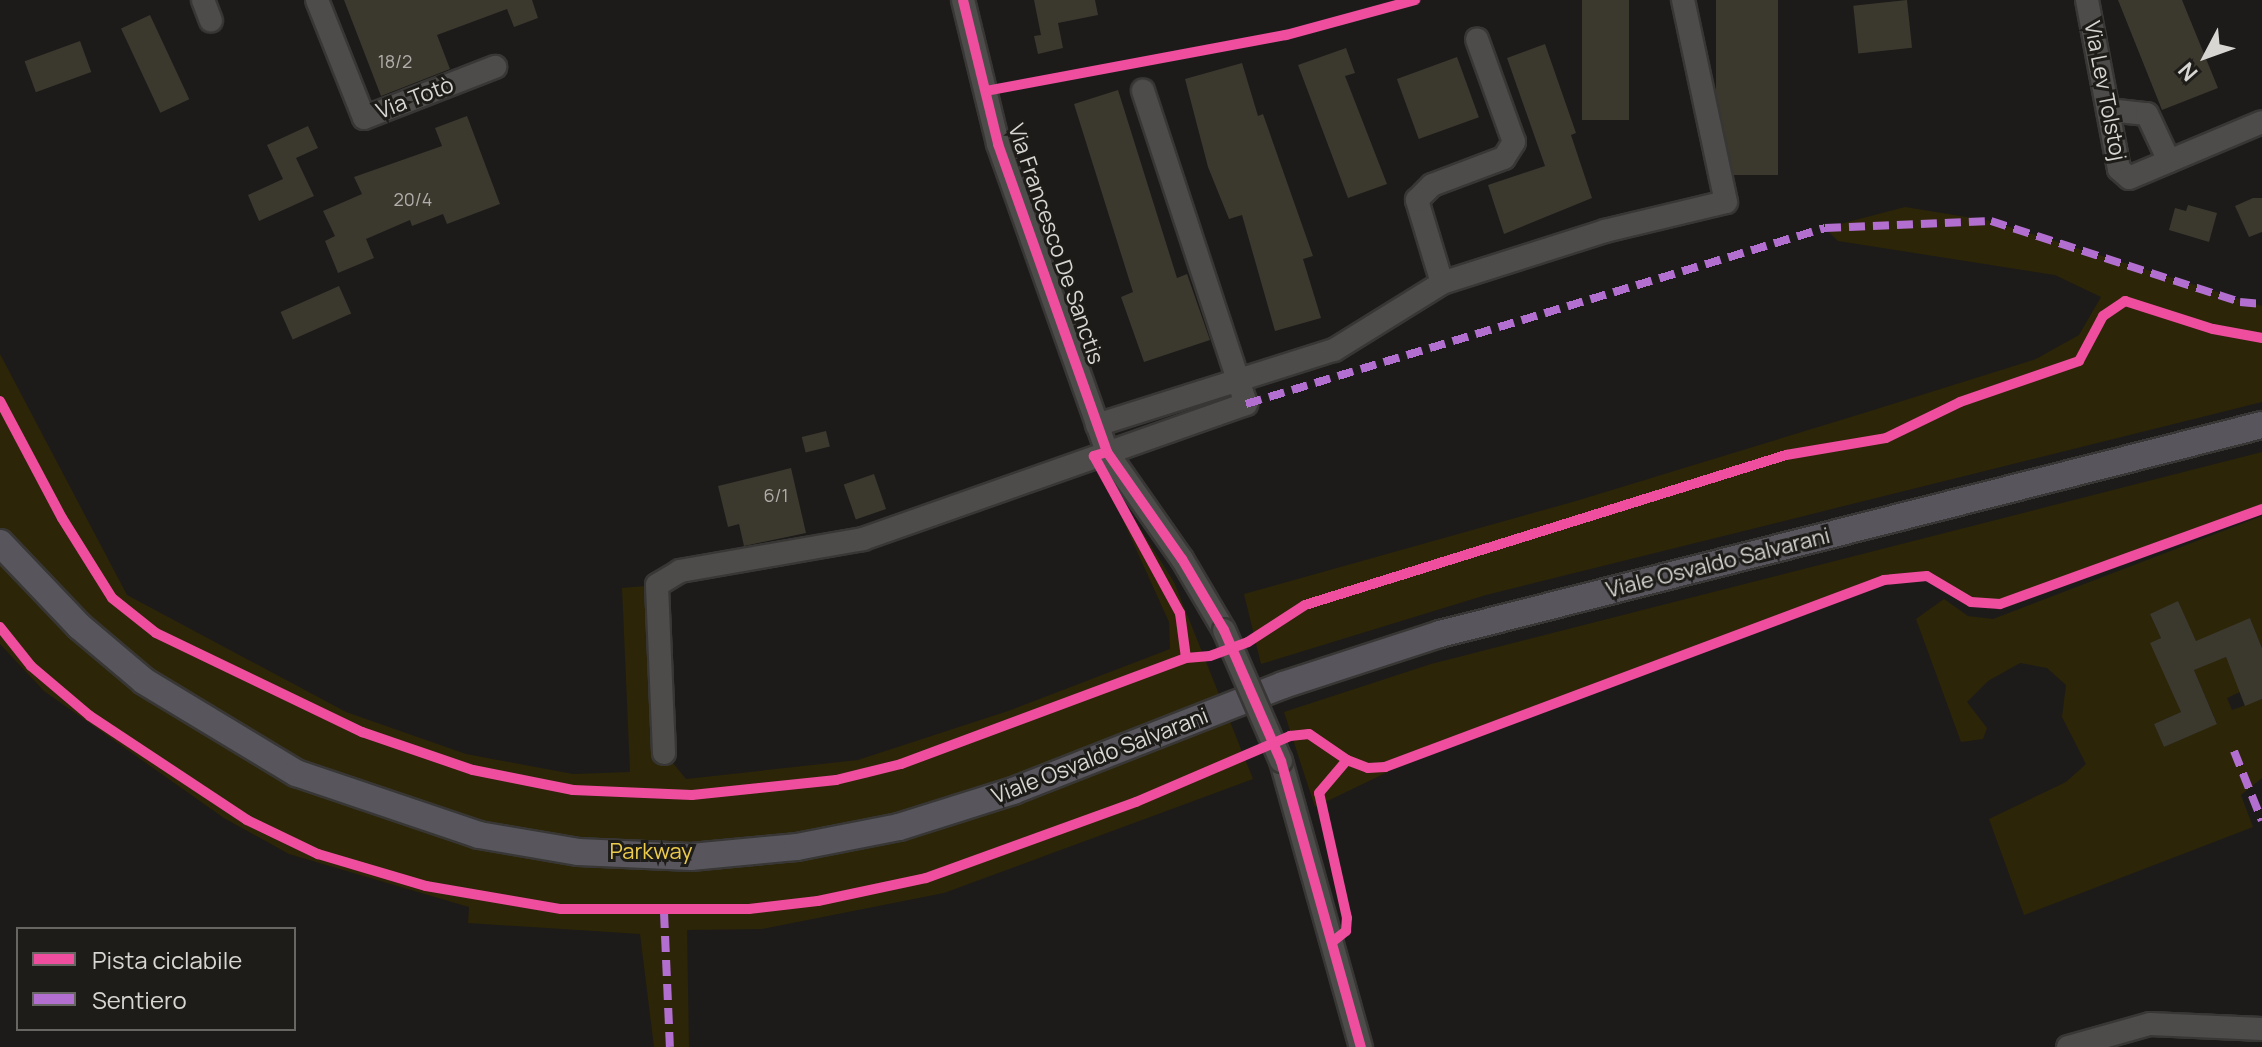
<!DOCTYPE html>
<meta charset="utf-8">
<style>
body{margin:0}
#map{position:relative;width:2262px;height:1047px;overflow:hidden;background:#1c1b19;font-family:Manrope,sans-serif}
div>[style]{position:absolute}
.green>*{inset:0;background:#2c2508}
.building>*{inset:0;background:#3b382e;transform-origin:0 0}
.roads{filter:drop-shadow(2px 0 #383735) drop-shadow(-2px 0 #383735) drop-shadow(0 2px #383735) drop-shadow(0 -2px #383735)}
.minor>*{height:22px;margin:-11px;padding:0 11px;transform-origin:11px;border-radius:11px;background:#4d4c4a}
.major>*{height:26px;margin:-13px;padding:0 13px;transform-origin:13px;border-radius:13px;background:#58565c}
.bridges{filter:drop-shadow(2px 0 #383735) drop-shadow(-2px 0 #383735) drop-shadow(0 2px #383735) drop-shadow(0 -2px #383735)}
.minor-bridge>*{height:22px;margin:-11px;padding:0 11px;transform-origin:11px;border-radius:11px;background:#4d4c4a}
.quiet>*{height:8px;margin-top:-4px;transform-origin:0;background:repeating-linear-gradient(90deg,#b36fd0 0 16px,transparent 0 24px)}
.cycleway>*{height:10px;margin:-5px;padding:0 5px;transform-origin:5px;border-radius:5px;background:#ef4d9e}
span{translate:-50% -50%;white-space:nowrap;text-align:center;line-height:1.15;-webkit-text-stroke:6px #1d1c18;paint-order:stroke}
.number-label{font-size:18px;color:#b0aeaa}
.number-label span{-webkit-text-stroke-width:0}
.street-label{font-size:22px;color:#d7d6d3}
.park-label{font-size:22px;color:#ecca4b}
.legend{position:absolute;left:16px;top:927px;width:280px;height:104px;box-sizing:border-box;background:#1d1c18;border:2px solid #676663;margin:0;padding:10px 14px;list-style:none;font-size:24px;color:#d7d6d3}
.legend li{display:flex;align-items:center;gap:16px;height:40px}
.legend b{width:40px;border:2px solid #676663}
.north{position:absolute;left:2166px;top:16px;width:80px;height:80px;-webkit-text-stroke:6px #1d1c18;paint-order:stroke;rotate:229deg;font-size:22px;font-weight:700;line-height:32px;text-align:center;color:#d7d6d3}
.north::after{content:'';display:block;margin:auto;width:28px;height:36px;background:#d7d6d3;clip-path:polygon(50% 0,100% 100%,50% 72%,0 100%)}
</style>
<div id="map">
<div class="green">
<i style="clip-path:polygon(1905px 207px,1991px 221px,2262px 306px,2262px 402px,1486px 595px,1261px 664px,1244px 594px,1576px 501px,1864px 413px,2036px 359px,2079px 335px,2101px 297px,2055px 275px,1838px 241px,1825px 228px)"></i>
<i style="clip-path:polygon(0 354px,127px 595px,346px 712px,466px 754px,573px 774px,630px 772px,622px 588px,657px 585px,664px 752px,686px 779px,858px 760px,1011px 710px,1170px 649px,1169px 622px,1094px 456px,1174px 582px,1253px 779px,944px 893px,762px 929px,687px 930px,689px 1047px,654px 1047px,640px 934px,468px 923px,469px 907px,289px 854px,224px 818px,44px 691px,0 644px)"></i>
<i style="clip-path:polygon(2262px 452px,2262px 509px,2000px 604px,1971px 602px,1927px 576px,1884px 580px,1452px 741px,1315px 807px,1284px 712px,1431px 664px)"></i>
<i style="clip-path:polygon(evenodd,2262px 516px,2262px 648px,2250px 618px,2215px 661px,2226px 657px,2240px 692px,2227px 698px,2232px 710px,2262px 699px,2262px 778px,2241px 795px,2253px 827px,2024px 915px,1989px 819px,2066px 782px,2086px 764px,2062px 717px,2066px 685px,2047px 668px,2020px 663px,1988px 681px,1967px 702px,1987px 728px,1983px 739px,1961px 742px,1916px 619px,1944px 599px,1968px 616px,1993px 619px,2262px 516px,2178px 602px,2199px 648px,2187px 654px,2217px 723px,2164px 747px,2154px 724px,2181px 712px,2151px 643px,2161px 638px,2150px 614px,2178px 602px)"></i>
</div>
<div class="building">
<i style="clip-path:polygon(344px 0,532px 0,538px 18px,514px 27px,507px 9px,437px 35px,450px 69px,381px 96px)"></i>
<i style="clip-path:polygon(1034px 0,1095px 0,1098px 15px,1058px 23px,1063px 48px,1038px 54px,1034px 36px,1041px 35px)"></i>
<i style="left:1582px;top:0;width:47px;height:120px"></i>
<i style="left:1716px;top:0;width:62px;height:175px"></i>
<i style="left:1907px;top:0;width:48px;height:54px;rotate:84deg"></i>
<i style="clip-path:polygon(2118px 0,2182px 0,2218px 88px,2162px 110px)"></i>
<i style="left:150px;top:15px;width:93px;height:32px;rotate:65deg"></i>
<i style="left:80px;top:41px;width:33px;height:59px;rotate:70deg"></i>
<i style="clip-path:polygon(1545px 44px,1576px 133px,1571px 135px,1592px 198px,1504px 234px,1488px 185px,1545px 166px,1507px 58px)"></i>
<i style="clip-path:polygon(1346px 48px,1355px 73px,1345px 76px,1387px 184px,1348px 198px,1298px 65px)"></i>
<i style="left:1457px;top:57px;width:64px;height:64px;rotate:70deg"></i>
<i style="clip-path:polygon(1242px 63px,1258px 116px,1263px 114px,1313px 256px,1303px 259px,1321px 318px,1275px 331px,1242px 215px,1229px 219px,1208px 167px,1185px 79px)"></i>
<i style="clip-path:polygon(1118px 90px,1177px 278px,1187px 274px,1210px 340px,1144px 362px,1121px 297px,1133px 292px,1074px 104px)"></i>
<i style="clip-path:polygon(467px 116px,500px 204px,447px 224px,443px 214px,412px 226px,410px 220px,366px 239px,374px 258px,338px 273px,325px 241px,335px 236px,323px 211px,362px 194px,354px 177px,442px 146px,435px 128px)"></i>
<i style="clip-path:polygon(308px 126px,318px 148px,296px 158px,314px 196px,259px 221px,248px 195px,283px 179px,267px 145px)"></i>
<i style="clip-path:polygon(2253px 198px,2262px 198px,2262px 232px,2249px 237px,2235px 206px)"></i>
<i style="clip-path:polygon(2188px 205px,2217px 213px,2209px 242px,2169px 230px,2175px 208px,2186px 211px)"></i>
<i style="left:339px;top:286px;width:30px;height:64px;rotate:66deg"></i>
<i style="left:826px;top:431px;width:16px;height:25px;rotate:76deg"></i>
<i style="clip-path:polygon(791px 468px,806px 533px,744px 546px,739px 524px,728px 527px,718px 486px)"></i>
<i style="left:874px;top:474px;width:37px;height:32px;rotate:71deg"></i>
<i style="clip-path:polygon(2178px 601px,2196px 641px,2250px 618px,2262px 648px,2262px 699px,2245px 706px,2226px 657px,2194px 670px,2217px 724px,2164px 747px,2154px 724px,2181px 712px,2150px 643px,2161px 638px,2150px 614px)"></i>
</div>
<div class="roads">
<div class="minor">
<i style="left:203px;top:0;width:22px;rotate:69deg"></i>
<i style="left:317px;top:0;width:127px;rotate:68.3deg"></i>
<i style="left:364px;top:118px;width:141px;rotate:-21.3deg"></i>
<i style="left:963px;top:0;width:148px;rotate:76.3deg"></i>
<i style="left:998px;top:144px;width:327px;rotate:70.5deg"></i>
<i style="left:1107px;top:452px;width:131px;rotate:55deg"></i>
<i style="left:1182px;top:559px;width:82px;rotate:59.4deg"></i>
<i style="left:2087px;top:0;width:172px;rotate:79.3deg"></i>
<i style="left:2119px;top:169px;width:13px;rotate:42deg"></i>
<i style="left:2129px;top:178px;width:144px;rotate:-22.8deg"></i>
<i style="left:2108px;top:110px;width:39px;rotate:6deg"></i>
<i style="left:2147px;top:114px;width:52px;rotate:64.9deg"></i>
<i style="left:1442px;top:283px;width:87px;rotate:-106.8deg"></i>
<i style="left:1417px;top:200px;width:21px;rotate:-45deg"></i>
<i style="left:1432px;top:185px;width:77px;rotate:-20.6deg"></i>
<i style="left:1504px;top:158px;width:19px;rotate:-58deg"></i>
<i style="left:1514px;top:142px;width:109px;rotate:-109.8deg"></i>
<i style="left:1097px;top:425px;width:249px;rotate:-17.6deg"></i>
<i style="left:1334px;top:350px;width:127px;rotate:-31.8deg"></i>
<i style="left:1442px;top:283px;width:171px;rotate:-17.7deg"></i>
<i style="left:1605px;top:231px;width:124px;rotate:-13.5deg"></i>
<i style="left:1726px;top:202px;width:207px;rotate:-102deg"></i>
<i style="left:664px;top:753px;width:168px;rotate:-92.4deg"></i>
<i style="left:657px;top:585px;width:27px;rotate:-31deg"></i>
<i style="left:680px;top:571px;width:186px;rotate:-9.9deg"></i>
<i style="left:863px;top:539px;width:406px;rotate:-19.4deg"></i>
<i style="left:1246px;top:404px;width:330px;rotate:-108.2deg"></i>
<i style="left:1281px;top:761px;width:297px;rotate:74.4deg"></i>
<i style="left:2068px;top:1047px;width:85px;rotate:-15.7deg"></i>
<i style="left:2150px;top:1024px;width:112px;rotate:2.6deg"></i>
</div>
<div class="major">
<i style="left:0;top:543px;width:115px;rotate:46.4deg"></i>
<i style="left:79px;top:626px;width:85px;rotate:40.2deg"></i>
<i style="left:144px;top:681px;width:178px;rotate:31.2deg"></i>
<i style="left:296px;top:773px;width:193px;rotate:18.7deg"></i>
<i style="left:479px;top:835px;width:100px;rotate:9.7deg"></i>
<i style="left:578px;top:852px;width:113px;rotate:2.5deg"></i>
<i style="left:691px;top:857px;width:106px;rotate:-5.4deg"></i>
<i style="left:797px;top:847px;width:104px;rotate:-11.1deg"></i>
<i style="left:899px;top:827px;width:120px;rotate:-17.5deg"></i>
<i style="left:1013px;top:791px;width:290px;rotate:-21.4deg"></i>
<i style="left:1283px;top:685px;width:165px;rotate:-18deg"></i>
<i style="left:1440px;top:634px;width:848px;rotate:-14.27deg"></i>
</div>
</div>
<div class="bridges">
<div class="minor-bridge">
<i style="left:1224px;top:630px;width:143px;rotate:66.5deg"></i>
</div>
</div>
<div class="quiet">
<i style="left:1246px;top:404px;width:605px;rotate:-16.91deg"></i>
<i style="left:1825px;top:228px;width:166px;rotate:-2.4deg"></i>
<i style="left:1991px;top:221px;width:262px;rotate:18deg"></i>
<i style="left:2240px;top:302px;width:22px;rotate:5deg"></i>
<i style="left:2234px;top:751px;width:75px;rotate:68.2deg"></i>
<i style="left:664px;top:912px;width:135px;rotate:87.5deg"></i>
</div>
<div class="cycleway">
<i style="left:963px;top:0;width:148px;rotate:76.3deg"></i>
<i style="left:998px;top:144px;width:327px;rotate:70.5deg"></i>
<i style="left:1107px;top:452px;width:131px;rotate:55deg"></i>
<i style="left:1182px;top:559px;width:82px;rotate:59.4deg"></i>
<i style="left:1224px;top:630px;width:143px;rotate:66.5deg"></i>
<i style="left:1281px;top:761px;width:297px;rotate:74.4deg"></i>
<i style="left:986px;top:91px;width:305px;rotate:-10.6deg"></i>
<i style="left:1286px;top:35px;width:134px;rotate:-15.2deg"></i>
<i style="left:0;top:401px;width:132px;rotate:62.1deg"></i>
<i style="left:62px;top:518px;width:94px;rotate:58deg"></i>
<i style="left:112px;top:598px;width:56px;rotate:38.5deg"></i>
<i style="left:156px;top:633px;width:229px;rotate:25.7deg"></i>
<i style="left:362px;top:732px;width:117px;rotate:18.9deg"></i>
<i style="left:473px;top:770px;width:102px;rotate:11.3deg"></i>
<i style="left:573px;top:790px;width:119px;rotate:2.4deg"></i>
<i style="left:692px;top:795px;width:145px;rotate:-5.9deg"></i>
<i style="left:836px;top:780px;width:67px;rotate:-13.8deg"></i>
<i style="left:901px;top:764px;width:304px;rotate:-20.4deg"></i>
<i style="left:1186px;top:658px;width:24px;rotate:-5deg"></i>
<i style="left:1210px;top:656px;width:40px;rotate:-20.2deg"></i>
<i style="left:1248px;top:642px;width:68px;rotate:-33deg"></i>
<i style="left:1305px;top:605px;width:504px;rotate:-17.32deg"></i>
<i style="left:1786px;top:455px;width:101px;rotate:-9.6deg"></i>
<i style="left:1886px;top:438px;width:82px;rotate:-25.9deg"></i>
<i style="left:1960px;top:402px;width:126px;rotate:-19deg"></i>
<i style="left:2079px;top:361px;width:51px;rotate:-61.9deg"></i>
<i style="left:2103px;top:316px;width:27px;rotate:-34deg"></i>
<i style="left:2125px;top:301px;width:92px;rotate:17.7deg"></i>
<i style="left:2213px;top:329px;width:50px;rotate:10.4deg"></i>
<i style="left:1107px;top:452px;width:14px;rotate:163deg"></i>
<i style="left:1094px;top:456px;width:179px;rotate:61.3deg"></i>
<i style="left:1180px;top:613px;width:45px;rotate:82.4deg"></i>
<i style="left:0;top:627px;width:50px;rotate:51.5deg"></i>
<i style="left:31px;top:666px;width:77px;rotate:40.3deg"></i>
<i style="left:90px;top:716px;width:188px;rotate:33.5deg"></i>
<i style="left:247px;top:820px;width:79px;rotate:25.6deg"></i>
<i style="left:318px;top:854px;width:113px;rotate:16.5deg"></i>
<i style="left:426px;top:886px;width:137px;rotate:9.7deg"></i>
<i style="left:561px;top:909px;width:188px"></i>
<i style="left:749px;top:909px;width:69px;rotate:-6.6deg"></i>
<i style="left:818px;top:901px;width:110px;rotate:-12deg"></i>
<i style="left:926px;top:878px;width:223px;rotate:-19.9deg"></i>
<i style="left:1136px;top:802px;width:168px;rotate:-23.2deg"></i>
<i style="left:1290px;top:736px;width:19px;rotate:-6deg"></i>
<i style="left:1309px;top:734px;width:46px;rotate:34.4deg"></i>
<i style="left:1347px;top:760px;width:22px;rotate:21deg"></i>
<i style="left:1368px;top:768px;width:17px;rotate:-3deg"></i>
<i style="left:1385px;top:767px;width:533px;rotate:-20.54deg"></i>
<i style="left:1884px;top:580px;width:43px;rotate:-5.3deg"></i>
<i style="left:1927px;top:576px;width:51px;rotate:30.6deg"></i>
<i style="left:1971px;top:602px;width:29px;rotate:4deg"></i>
<i style="left:2000px;top:604px;width:279px;rotate:-19.9deg"></i>
<i style="left:1332px;top:942px;width:18px;rotate:-38deg"></i>
<i style="left:1346px;top:931px;width:13px;rotate:-86deg"></i>
<i style="left:1347px;top:918px;width:128px;rotate:-102.6deg"></i>
<i style="left:1319px;top:793px;width:43px;rotate:-49.7deg"></i>
</div>
<div class="number-label">
<span style="left:395px;top:61px">18/2</span>
<span style="left:413px;top:199px">20/4</span>
<span style="left:776px;top:495px">6/1</span>
</div>
<div class="street-label">
<span style="left:2105px;top:91px;rotate:79deg">Via Lev Tolstoj</span>
<span style="left:415px;top:98px;rotate:-21deg">Via Totò</span>
<span style="left:1056px;top:244px;rotate:71deg">Via Francesco De Sanctis</span>
<span style="left:1718px;top:563px;rotate:-14deg">Viale Osvaldo Salvarani</span>
<span style="left:1100px;top:756px;rotate:-21deg">Viale Osvaldo Salvarani</span>
</div>
<div class="park-label">
<span style="left:651px;top:852px">Parkway</span>
</div>
<ul class="legend">
<li><b style="height:10px;background:#ef4d9e"></b>Pista ciclabile</li>
<li><b style="height:10px;background:#b36fd0"></b>Sentiero</li>
</ul>
<div class="north">N</div>
</div>
